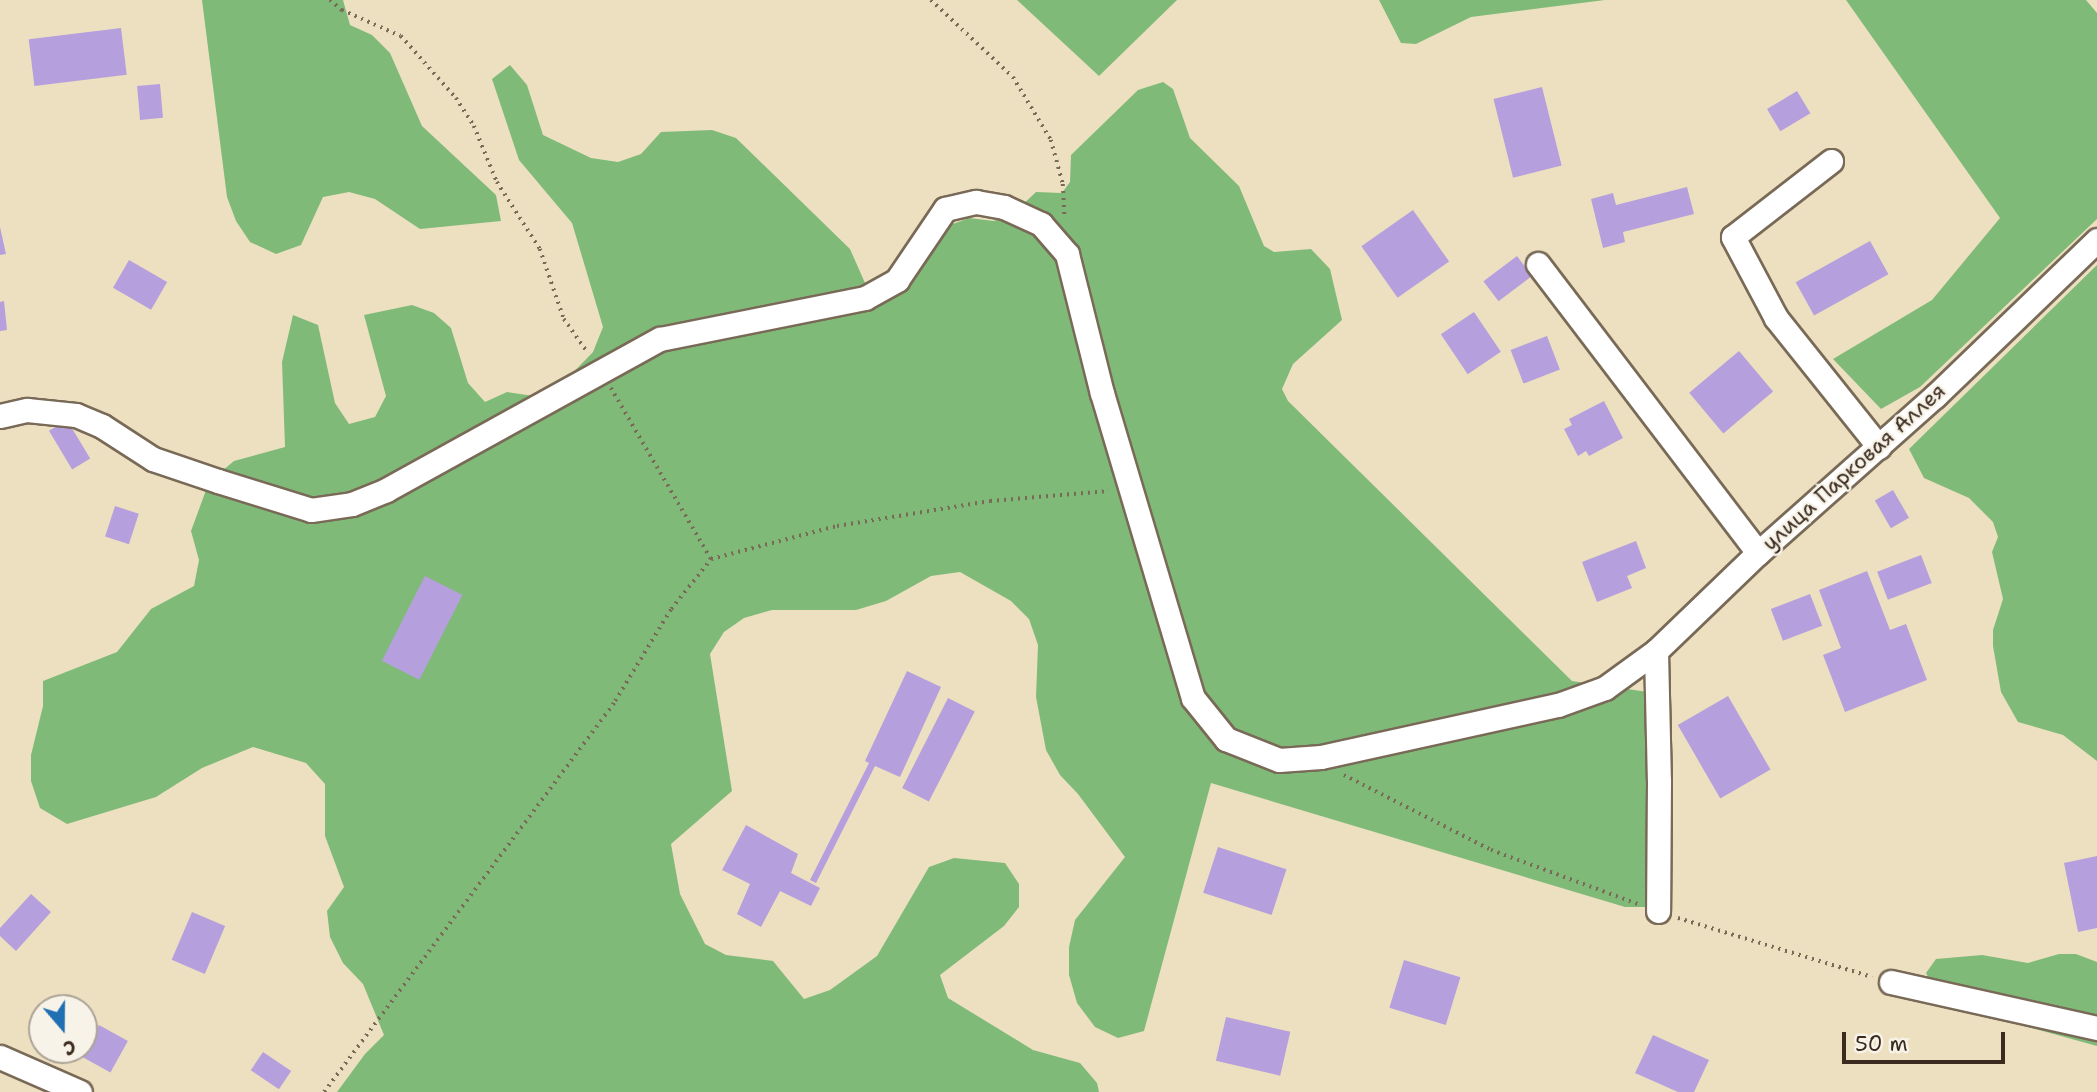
<!DOCTYPE html>
<meta charset="utf-8">
<style>
body{margin:0}
#map{position:relative;width:2097px;height:1092px;overflow:hidden;background:#ede0c0;font-family:"Shantell Sans",sans-serif}
div>[style]{position:absolute}
.forest>*{inset:0;background:#80ba79}
.building>*{inset:0;background:#b69fdd;transform-origin:0 0}
.path>*{height:3.5px;margin-top:-1.75px;transform-origin:0;background:repeating-linear-gradient(90deg,#796a57 0 2px,transparent 0 7px)}
.roads{filter:drop-shadow(2px 0 #796a57) drop-shadow(-2px 0 #796a57) drop-shadow(0 2px #796a57) drop-shadow(0 -2px #796a57)}
.minor>*{height:23px;margin:-11.5px;padding:0 11.5px;transform-origin:11.5px;border-radius:11.5px;background:#fff}
span{translate:-50% -50%;white-space:nowrap;text-align:center;line-height:1.15;-webkit-text-stroke:5px #f7f3e8;paint-order:stroke}
.street-label{font-size:21px;color:#3b2a1e}
.north{position:absolute;left:28px;top:994px;width:70px;height:70px;box-sizing:border-box;background:#f7f3e8;border:2px solid #aca397;border-radius:50%;rotate:160deg;font-size:19px;font-weight:700;line-height:28px;text-align:center;color:#3b2a1e}
.north::after{content:'';display:block;margin:auto;width:24px;height:32px;background:#1f6fb2;clip-path:polygon(50% 0,100% 100%,50% 72%,0 100%)}
.scale{position:absolute;left:1842px;top:1032px;width:163px;height:32px;box-sizing:border-box;border:4px solid #3b2a1e;border-top:0;padding-left:9px;font-size:21px;line-height:24px;white-space:nowrap;color:#3b2a1e;-webkit-text-stroke:5px #f7f3e8;paint-order:stroke}
</style>
<div id="map">
<div class="forest">
<i style="clip-path:polygon(202px 0,343px 0,350px 25px,372px 35px,390px 53px,422px 126px,496px 195px,501px 221px,420px 229px,375px 199px,349px 192px,323px 197px,301px 245px,276px 254px,250px 242px,236px 221px,227px 197px)"></i>
<i style="clip-path:polygon(1017px 0,1177px 0,1099px 76px)"></i>
<i style="clip-path:polygon(1379px 0,1605px 0,1471px 17px,1416px 44px,1401px 43px)"></i>
<i style="clip-path:polygon(1846px 0,2086px 0,2097px 13px,2097px 219px,1920px 387px,1881px 409px,1833px 359px,1932px 300px,2000px 218px)"></i>
<i style="clip-path:polygon(510px 65px,527px 85px,543px 135px,591px 158px,618px 162px,641px 154px,661px 132px,712px 130px,736px 138px,850px 249px,873px 301px,945px 227px,969px 218px,994px 221px,1017px 210px,1036px 192px,1062px 193px,1070px 182px,1071px 155px,1138px 90px,1163px 82px,1173px 89px,1190px 138px,1239px 186px,1264px 246px,1274px 252px,1311px 249px,1330px 269px,1342px 320px,1293px 364px,1282px 389px,1288px 401px,1572px 681px,1648px 692px,1654px 717px,1647px 907px,1625px 907px,1211px 783px,1144px 1031px,1118px 1038px,1095px 1027px,1077px 1003px,1069px 975px,1069px 947px,1075px 920px,1125px 857px,1078px 794px,1060px 775px,1046px 750px,1036px 697px,1038px 645px,1029px 619px,1011px 601px,960px 572px,931px 576px,886px 601px,856px 610px,772px 610px,744px 618px,724px 632px,710px 654px,732px 791px,671px 844px,680px 894px,705px 944px,726px 955px,773px 961px,804px 999px,830px 990px,877px 956px,929px 867px,954px 858px,1005px 863px,1019px 884px,1019px 907px,1004px 926px,940px 975px,948px 998px,1033px 1050px,1080px 1063px,1097px 1083px,1099px 1092px,337px 1092px,365px 1054px,384px 1035px,363px 984px,343px 963px,330px 937px,327px 911px,344px 887px,325px 836px,325px 784px,306px 763px,253px 747px,202px 768px,156px 797px,67px 824px,40px 808px,31px 781px,31px 755px,43px 706px,43px 681px,117px 652px,151px 609px,194px 586px,199px 560px,191px 531px,209px 482px,234px 461px,285px 447px,282px 362px,293px 315px,318px 325px,335px 403px,349px 424px,375px 417px,386px 396px,364px 315px,412px 305px,434px 313px,451px 328px,468px 383px,485px 402px,507px 392px,534px 396px,559px 387px,593px 352px,603px 327px,572px 223px,519px 160px,492px 79px)"></i>
<i style="clip-path:polygon(2097px 265px,2097px 761px,2063px 735px,2018px 722px,2001px 692px,1993px 646px,1993px 630px,2003px 599px,1992px 552px,1998px 537px,1993px 522px,1969px 498px,1924px 478px,1909px 449px)"></i>
<i style="clip-path:polygon(2059px 954px,2076px 954px,2097px 962px,2097px 1046px,1941px 1003px,1926px 973px,1936px 959px,1982px 955px,2028px 963px)"></i>
</div>
<div class="building">
<i style="left:121px;top:28px;width:47px;height:93px;rotate:83deg"></i>
<i style="left:160px;top:84px;width:34px;height:23px;rotate:85deg"></i>
<i style="left:1542px;top:87px;width:81px;height:50px;rotate:76deg"></i>
<i style="left:1797px;top:91px;width:26px;height:35px;rotate:59deg"></i>
<i style="clip-path:polygon(1687px 187px,1694px 214px,1623px 232px,1625px 242px,1603px 248px,1591px 199px,1613px 193px,1616px 205px)"></i>
<i style="left:1413px;top:210px;width:63px;height:63px;rotate:55deg"></i>
<i style="clip-path:polygon(0 227px,6px 254px,0 255px)"></i>
<i style="left:1870px;top:241px;width:38px;height:85px;rotate:61deg"></i>
<i style="left:1517px;top:256px;width:25px;height:42px;rotate:53deg"></i>
<i style="left:129px;top:260px;width:44px;height:32px;rotate:30deg"></i>
<i style="clip-path:polygon(4px 301px,7px 330px,0 331px,0 302px)"></i>
<i style="left:1474px;top:312px;width:48px;height:40px;rotate:56deg"></i>
<i style="left:1547px;top:336px;width:36px;height:39px;rotate:69deg"></i>
<i style="left:1739px;top:351px;width:53px;height:65px;rotate:50deg"></i>
<i style="clip-path:polygon(1604px 401px,1623px 438px,1589px 456px,1586px 451px,1578px 456px,1564px 429px,1572px 425px,1569px 419px)"></i>
<i style="left:67px;top:420px;width:45px;height:21px;rotate:59deg"></i>
<i style="left:1893px;top:490px;width:32px;height:21px;rotate:60deg"></i>
<i style="left:115px;top:506px;width:25px;height:32px;rotate:18deg"></i>
<i style="clip-path:polygon(1636px 541px,1646px 568px,1627px 576px,1632px 588px,1597px 602px,1582px 562px)"></i>
<i style="left:1921px;top:555px;width:30px;height:47px;rotate:69deg"></i>
<i style="clip-path:polygon(1867px 571px,1890px 630px,1906px 624px,1927px 680px,1845px 712px,1823px 655px,1841px 648px,1819px 590px)"></i>
<i style="left:425px;top:576px;width:42px;height:95px;rotate:27deg"></i>
<i style="left:1810px;top:594px;width:34px;height:42px;rotate:69deg"></i>
<i style="clip-path:polygon(907px 671px,941px 687px,900px 777px,875px 766px,816px 883px,810px 880px,869px 763px,865px 761px)"></i>
<i style="left:1728px;top:696px;width:85px;height:58px;rotate:60deg"></i>
<i style="left:948px;top:698px;width:30px;height:101px;rotate:27deg"></i>
<i style="clip-path:polygon(746px 825px,798px 854px,791px 873px,820px 888px,811px 906px,780px 891px,761px 927px,737px 914px,750px 884px,722px 870px)"></i>
<i style="left:1218px;top:847px;width:72px;height:48px;rotate:18deg"></i>
<i style="clip-path:polygon(2097px 856px,2097px 928px,2078px 932px,2064px 863px)"></i>
<i style="clip-path:polygon(31px 894px,51px 912px,16px 951px,0 936px,0 928px)"></i>
<i style="left:192px;top:912px;width:36px;height:52px;rotate:23deg"></i>
<i style="left:1404px;top:960px;width:59px;height:50px;rotate:17deg"></i>
<i style="left:1226px;top:1017px;width:66px;height:45px;rotate:13deg"></i>
<i style="left:99px;top:1025px;width:33px;height:36px;rotate:29deg"></i>
<i style="clip-path:polygon(1653px 1035px,1709px 1060px,1694px 1092px,1678px 1092px,1635px 1073px)"></i>
<i style="left:263px;top:1052px;width:34px;height:22px;rotate:34deg"></i>
</div>
<div class="path">
<i style="left:330px;top:0;width:16px;rotate:40deg"></i>
<i style="left:342px;top:10px;width:64px;rotate:23.8deg"></i>
<i style="left:401px;top:36px;width:83px;rotate:48.4deg"></i>
<i style="left:456px;top:98px;width:33px;rotate:57deg"></i>
<i style="left:474px;top:126px;width:61px;rotate:67.7deg"></i>
<i style="left:497px;top:182px;width:80px;rotate:57.3deg"></i>
<i style="left:540px;top:249px;width:74px;rotate:71.1deg"></i>
<i style="left:564px;top:319px;width:42px;rotate:54.8deg"></i>
<i style="left:931px;top:0;width:112px;rotate:43.2deg"></i>
<i style="left:1013px;top:77px;width:74px;rotate:58.9deg"></i>
<i style="left:1051px;top:140px;width:46px;rotate:74.7deg"></i>
<i style="left:1063px;top:184px;width:33px;rotate:87deg"></i>
<i style="left:611px;top:388px;width:198px;rotate:59.7deg"></i>
<i style="left:1344px;top:775px;width:165px;rotate:27deg"></i>
<i style="left:1491px;top:850px;width:157px;rotate:20.2deg"></i>
<i style="left:1678px;top:918px;width:203px;rotate:16.9deg"></i>
<i style="left:324px;top:1092px;width:487px;rotate:-53.3deg"></i>
<i style="left:615px;top:701px;width:108px;rotate:-58.7deg"></i>
<i style="left:671px;top:609px;width:64px;rotate:-51.3deg"></i>
<i style="left:711px;top:559px;width:130px;rotate:-14.7deg"></i>
<i style="left:837px;top:526px;width:155px;rotate:-9.3deg"></i>
<i style="left:990px;top:501px;width:119px;rotate:-4.8deg"></i>
</div>
<div class="roads">
<div class="minor">
<i style="left:1831px;top:161px;width:124px;rotate:142.2deg"></i>
<i style="left:1733px;top:237px;width:92px;rotate:62deg"></i>
<i style="left:1776px;top:318px;width:165px;rotate:51.4deg"></i>
<i style="left:1538px;top:264px;width:363px;rotate:52.7deg"></i>
<i style="left:0;top:416px;width:28px;rotate:-13deg"></i>
<i style="left:27px;top:410px;width:49px;rotate:5.8deg"></i>
<i style="left:76px;top:415px;width:28px;rotate:23deg"></i>
<i style="left:102px;top:426px;width:61px;rotate:32.9deg"></i>
<i style="left:153px;top:459px;width:69px;rotate:18.7deg"></i>
<i style="left:218px;top:481px;width:97px;rotate:17.3deg"></i>
<i style="left:311px;top:510px;width:41px;rotate:-8.3deg"></i>
<i style="left:352px;top:504px;width:37px;rotate:-22deg"></i>
<i style="left:386px;top:490px;width:313px;rotate:-28.9deg"></i>
<i style="left:660px;top:339px;width:209px;rotate:-11.3deg"></i>
<i style="left:865px;top:298px;width:37px;rotate:-29deg"></i>
<i style="left:897px;top:280px;width:86px;rotate:-55.9deg"></i>
<i style="left:945px;top:209px;width:32px;rotate:-13deg"></i>
<i style="left:976px;top:202px;width:28px;rotate:10deg"></i>
<i style="left:1004px;top:207px;width:41px;rotate:24.7deg"></i>
<i style="left:1041px;top:224px;width:40px;rotate:49deg"></i>
<i style="left:1067px;top:254px;width:143px;rotate:75.9deg"></i>
<i style="left:1102px;top:393px;width:318px;rotate:73.4deg"></i>
<i style="left:1193px;top:698px;width:53px;rotate:51.2deg"></i>
<i style="left:1226px;top:739px;width:57px;rotate:21.6deg"></i>
<i style="left:1279px;top:760px;width:42px;rotate:-4.1deg"></i>
<i style="left:1321px;top:757px;width:243px;rotate:-12.4deg"></i>
<i style="left:1558px;top:705px;width:50px;rotate:-19.9deg"></i>
<i style="left:1605px;top:688px;width:63px;rotate:-36deg"></i>
<i style="left:1656px;top:651px;width:141px;rotate:-43.9deg"></i>
<i style="left:1758px;top:553px;width:237px;rotate:-41.6deg"></i>
<i style="left:1935px;top:396px;width:225px;rotate:-43.9deg"></i>
<i style="left:1656px;top:651px;width:130px;rotate:88.7deg"></i>
<i style="left:1659px;top:781px;width:130px;rotate:90.4deg"></i>
<i style="left:1891px;top:982px;width:211px;rotate:12.6deg"></i>
<i style="left:0;top:1057px;width:87px;rotate:23.6deg"></i>
</div>
</div>
<div class="street-label">
<span style="left:1854px;top:467px;rotate:-42deg">улица Парковая Аллея</span>
</div>
<div class="north">С</div>
<div class="scale">50 m</div>
</div>
